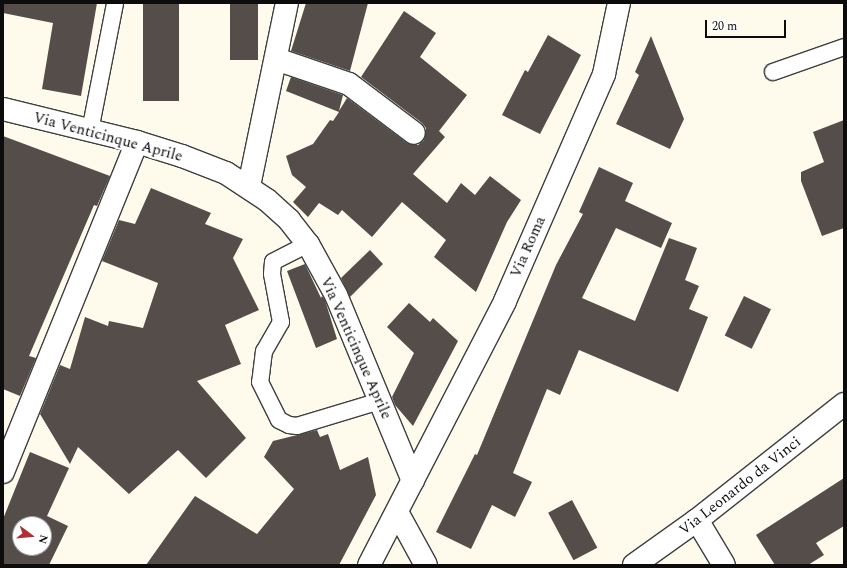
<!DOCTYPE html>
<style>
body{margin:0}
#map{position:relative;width:847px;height:568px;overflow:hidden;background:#fefaec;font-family:Spectral,serif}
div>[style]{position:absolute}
.building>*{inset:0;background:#544d49;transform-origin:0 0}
.roads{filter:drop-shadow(1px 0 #3f3f3f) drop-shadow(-1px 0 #3f3f3f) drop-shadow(0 1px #3f3f3f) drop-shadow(0 -1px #3f3f3f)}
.service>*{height:16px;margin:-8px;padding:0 8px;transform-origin:8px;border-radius:8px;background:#fff}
.minor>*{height:22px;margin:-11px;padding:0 11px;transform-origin:11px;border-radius:11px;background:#fff}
span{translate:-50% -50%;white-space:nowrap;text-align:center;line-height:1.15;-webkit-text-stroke:4px #fff;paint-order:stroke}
.street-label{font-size:15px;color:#0c0c0c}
.frame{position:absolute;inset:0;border:4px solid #0c0c0c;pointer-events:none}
.north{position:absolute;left:12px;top:516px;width:40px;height:40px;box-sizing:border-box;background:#fff;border:1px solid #9e9e9e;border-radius:50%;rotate:106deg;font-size:11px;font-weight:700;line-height:16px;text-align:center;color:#0c0c0c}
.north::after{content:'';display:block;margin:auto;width:14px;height:18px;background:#b22d34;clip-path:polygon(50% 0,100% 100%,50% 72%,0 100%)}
.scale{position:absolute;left:705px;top:20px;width:81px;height:18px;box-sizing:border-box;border:2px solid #0c0c0c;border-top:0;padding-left:5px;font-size:12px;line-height:14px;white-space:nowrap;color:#0c0c0c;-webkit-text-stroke:3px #fff;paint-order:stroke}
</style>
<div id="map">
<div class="building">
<i style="clip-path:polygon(3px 3px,97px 3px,81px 96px,42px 89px,53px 23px,3px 13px)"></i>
<i style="left:143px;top:3px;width:36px;height:98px"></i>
<i style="left:230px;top:3px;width:28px;height:57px"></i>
<i style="clip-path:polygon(306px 3px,368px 3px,350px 71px,291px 51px)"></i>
<i style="clip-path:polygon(404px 11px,436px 33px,420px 57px,467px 95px,439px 131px,445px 137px,413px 174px,447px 203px,461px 183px,475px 195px,490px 176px,521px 200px,507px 222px,476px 292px,434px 257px,446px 240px,402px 202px,372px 237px,342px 210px,338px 215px,319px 203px,308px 217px,293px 202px,306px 187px,292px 175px,286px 156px,313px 144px,330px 120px,333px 121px,339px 112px,286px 91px,291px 77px,343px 95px,339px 111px,347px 98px,407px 143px,418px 145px,424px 140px,426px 128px,422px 123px,361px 77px)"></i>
<i style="clip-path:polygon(548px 35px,581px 55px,540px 134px,502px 115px,525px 70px,528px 72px)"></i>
<i style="clip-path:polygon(651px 36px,684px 119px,670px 149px,616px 124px,639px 75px,635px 72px)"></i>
<i style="clip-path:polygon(844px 120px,844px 228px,822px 236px,801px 181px,801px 172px,824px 162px,813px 132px)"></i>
<i style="clip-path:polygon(3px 136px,110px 176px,97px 206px,94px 205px,29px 356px,36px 358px,20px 396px,3px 389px)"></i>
<i style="clip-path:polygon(599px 167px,633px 183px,625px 201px,672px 223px,661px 248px,616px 228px,582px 298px,635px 321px,669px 238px,697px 248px,685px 280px,699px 286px,689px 309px,708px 317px,678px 392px,579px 350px,560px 395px,547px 389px,513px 473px,532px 482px,515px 517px,492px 505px,471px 549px,436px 532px,475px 454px,477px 455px,556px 265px,583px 214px,579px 212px)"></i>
<i style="clip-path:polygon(151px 188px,211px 213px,205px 224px,243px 239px,233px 258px,259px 310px,225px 325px,241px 364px,197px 381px,246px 438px,206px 478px,178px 450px,129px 494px,78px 447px,70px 464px,40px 414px,60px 365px,70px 369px,85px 317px,108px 326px,109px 321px,143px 328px,158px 283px,102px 261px,119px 220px,135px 224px)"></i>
<i style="clip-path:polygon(370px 250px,383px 264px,350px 297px,341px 278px)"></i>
<i style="clip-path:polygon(305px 264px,321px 298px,322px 296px,325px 300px,337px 339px,316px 348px,287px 271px)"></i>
<i style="left:744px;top:296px;width:30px;height:44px;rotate:26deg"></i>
<i style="clip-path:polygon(409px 303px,430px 322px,433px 318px,458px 341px,413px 426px,395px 405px,392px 397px,414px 353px,387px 327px)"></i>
<i style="clip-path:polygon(317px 430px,320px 437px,328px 434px,340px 470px,368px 457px,376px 495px,339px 565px,146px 565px,195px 496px,257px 534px,294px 489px,264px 457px,273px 441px)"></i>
<i style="clip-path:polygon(evenodd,30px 452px,69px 468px,47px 516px,68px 526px,49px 565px,3px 565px,3px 519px,30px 452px,20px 524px,44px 524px,44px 548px,20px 548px,20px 524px)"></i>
<i style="clip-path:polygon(844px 478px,844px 526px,816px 543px,824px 555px,808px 565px,775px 565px,756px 535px)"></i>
<i style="left:572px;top:500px;width:54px;height:27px;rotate:62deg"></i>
</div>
<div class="roads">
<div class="service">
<i style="left:773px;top:72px;width:75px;rotate:-19.4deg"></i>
<i style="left:90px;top:131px;width:130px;rotate:-78.9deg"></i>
<i style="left:308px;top:244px;width:39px;rotate:153deg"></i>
<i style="left:273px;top:262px;width:12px;rotate:95deg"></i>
<i style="left:272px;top:274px;width:49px;rotate:79.4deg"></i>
<i style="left:281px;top:322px;width:34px;rotate:120deg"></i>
<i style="left:264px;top:351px;width:31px;rotate:97deg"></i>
<i style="left:260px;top:382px;width:42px;rotate:63.4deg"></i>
<i style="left:279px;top:420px;width:11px;rotate:27deg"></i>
<i style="left:289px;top:425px;width:8px;rotate:7deg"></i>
<i style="left:297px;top:426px;width:87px;rotate:-16.8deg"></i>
</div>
<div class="minor">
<i style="left:276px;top:59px;width:77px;rotate:18.9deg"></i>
<i style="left:349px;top:84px;width:81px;rotate:37deg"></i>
<i style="left:3px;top:109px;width:138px;rotate:13.8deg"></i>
<i style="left:137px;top:142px;width:47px;rotate:17.3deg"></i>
<i style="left:182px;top:156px;width:47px;rotate:21.1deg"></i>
<i style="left:226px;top:173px;width:49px;rotate:33.4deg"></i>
<i style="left:267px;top:200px;width:30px;rotate:42deg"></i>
<i style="left:289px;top:220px;width:31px;rotate:52deg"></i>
<i style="left:308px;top:244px;width:58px;rotate:61.2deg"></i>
<i style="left:336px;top:295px;width:201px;rotate:67.5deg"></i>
<i style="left:249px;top:186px;width:187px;rotate:-78.3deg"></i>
<i style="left:3px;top:472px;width:356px;rotate:-67.9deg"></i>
<i style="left:397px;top:512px;width:60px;rotate:61.3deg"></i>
<i style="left:697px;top:520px;width:52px;rotate:59deg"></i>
<i style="left:369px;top:565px;width:297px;rotate:-62.7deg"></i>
<i style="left:505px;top:301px;width:248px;rotate:-66.4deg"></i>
<i style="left:604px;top:74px;width:73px;rotate:-78.1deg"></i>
<i style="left:634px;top:565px;width:77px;rotate:-35.5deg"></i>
<i style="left:697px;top:520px;width:187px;rotate:-38.3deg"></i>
</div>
</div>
<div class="street-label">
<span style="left:108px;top:137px;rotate:15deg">Via Venticinque Aprile</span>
<span style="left:528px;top:247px;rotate:-66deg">Via Roma</span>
<span style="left:356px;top:348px;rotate:66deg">Via Venticinque Aprile</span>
<span style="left:740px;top:486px;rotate:-38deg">Via Leonardo da Vinci</span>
</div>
<div class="frame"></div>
<div class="north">N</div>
<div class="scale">20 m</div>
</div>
